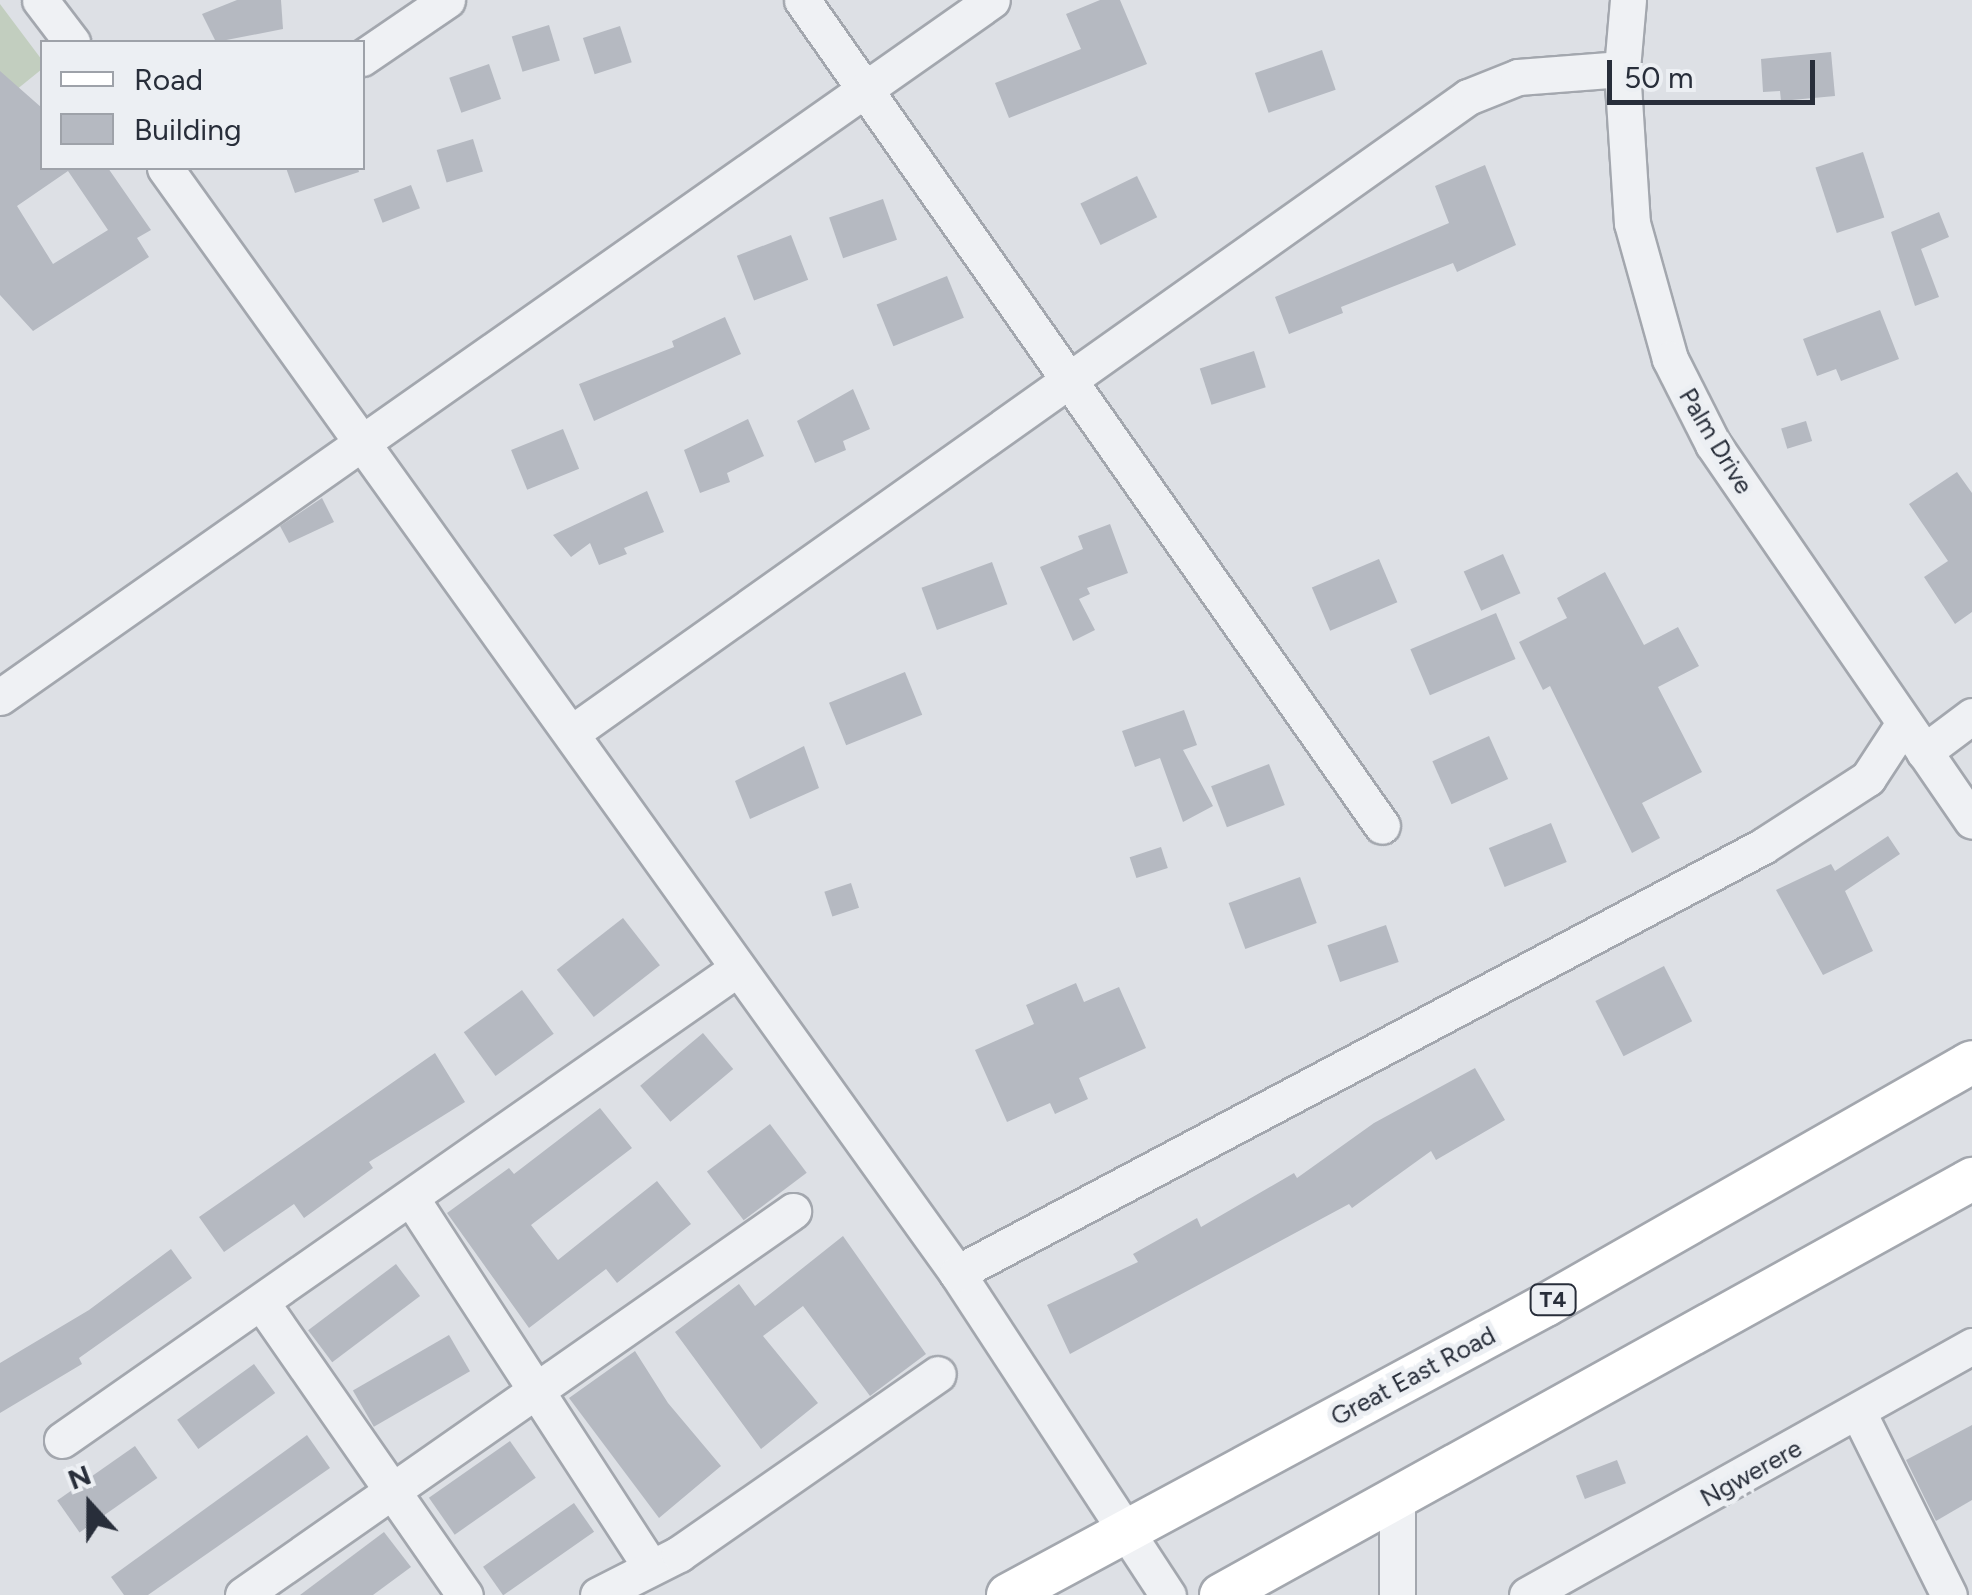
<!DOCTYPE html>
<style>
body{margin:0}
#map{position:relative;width:1972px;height:1595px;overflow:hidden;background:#dde0e5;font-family:Figtree,sans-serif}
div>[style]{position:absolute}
.green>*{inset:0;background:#c2cebf}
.building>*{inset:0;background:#b5b9c1;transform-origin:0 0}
.roads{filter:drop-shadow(2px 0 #a3a7ae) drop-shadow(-2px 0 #a3a7ae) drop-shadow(0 2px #a3a7ae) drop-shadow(0 -2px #a3a7ae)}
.minor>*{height:35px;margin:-17.5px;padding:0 17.5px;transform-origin:17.5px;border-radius:17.5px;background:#eff1f4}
.major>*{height:42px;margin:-21px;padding:0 21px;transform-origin:21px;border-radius:21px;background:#fff}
span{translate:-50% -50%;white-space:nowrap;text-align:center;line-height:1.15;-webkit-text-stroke:10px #eceff3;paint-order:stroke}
.shield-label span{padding:2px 8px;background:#eceff3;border:2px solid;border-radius:8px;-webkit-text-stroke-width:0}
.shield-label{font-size:22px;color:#282e3a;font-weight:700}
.street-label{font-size:25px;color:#282e3a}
.legend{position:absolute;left:40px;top:40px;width:325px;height:130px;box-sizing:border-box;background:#eceff3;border:2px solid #9ea2a9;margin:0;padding:12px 18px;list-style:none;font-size:30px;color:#282e3a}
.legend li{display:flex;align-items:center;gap:20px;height:50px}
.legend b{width:50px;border:2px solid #9ea2a9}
.north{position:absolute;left:40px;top:1455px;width:100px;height:100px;-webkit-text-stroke:8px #eceff3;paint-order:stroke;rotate:339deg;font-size:28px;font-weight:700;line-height:40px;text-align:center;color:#282e3a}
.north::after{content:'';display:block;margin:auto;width:35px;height:45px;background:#282e3a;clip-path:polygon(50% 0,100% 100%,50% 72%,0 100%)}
.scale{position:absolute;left:1607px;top:60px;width:208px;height:45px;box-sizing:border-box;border:5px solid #282e3a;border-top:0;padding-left:12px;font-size:30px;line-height:35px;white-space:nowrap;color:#282e3a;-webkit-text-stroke:8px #eceff3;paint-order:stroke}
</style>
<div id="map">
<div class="green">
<i style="clip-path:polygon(0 4px,42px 60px,42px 69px,0 103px)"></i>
</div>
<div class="building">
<i style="clip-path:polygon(237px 0,281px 0,283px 29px,216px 42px,202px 14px)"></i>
<i style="clip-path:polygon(1100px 0,1120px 0,1147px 64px,1009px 118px,995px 83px,1081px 49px,1066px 14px)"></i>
<i style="left:549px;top:25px;width:37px;height:39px;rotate:73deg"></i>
<i style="left:620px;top:26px;width:38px;height:39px;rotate:72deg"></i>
<i style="left:1322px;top:50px;width:42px;height:71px;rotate:71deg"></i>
<i style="clip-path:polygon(1831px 52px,1835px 96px,1781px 101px,1780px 91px,1763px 92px,1761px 59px)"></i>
<i style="left:489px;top:64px;width:37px;height:42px;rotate:71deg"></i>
<i style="clip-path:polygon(evenodd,0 71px,42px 108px,42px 168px,108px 168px,151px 230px,137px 238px,149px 257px,33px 331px,0 295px,0 71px,68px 171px,108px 230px,53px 264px,17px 206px,68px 171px)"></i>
<i style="left:473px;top:139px;width:34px;height:38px;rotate:73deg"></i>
<i style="left:1863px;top:152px;width:69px;height:50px;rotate:72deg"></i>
<i style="clip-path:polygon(1485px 165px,1516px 245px,1457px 272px,1453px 263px,1341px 307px,1343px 313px,1289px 334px,1275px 297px,1449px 223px,1435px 186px)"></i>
<i style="clip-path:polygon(286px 168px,358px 168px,359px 172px,295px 193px)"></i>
<i style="left:1137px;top:176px;width:46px;height:63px;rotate:64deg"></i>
<i style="left:411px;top:185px;width:25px;height:40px;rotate:69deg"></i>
<i style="left:883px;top:199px;width:43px;height:57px;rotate:71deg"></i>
<i style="clip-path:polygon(1939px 212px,1949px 237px,1921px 249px,1939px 297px,1915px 306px,1891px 232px)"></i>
<i style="left:791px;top:235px;width:48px;height:58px;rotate:69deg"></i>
<i style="left:947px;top:276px;width:45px;height:76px;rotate:68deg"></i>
<i style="clip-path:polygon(1880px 310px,1899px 359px,1841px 381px,1836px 369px,1817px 376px,1803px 339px)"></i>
<i style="clip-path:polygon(725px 317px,741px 354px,594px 421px,579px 384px,674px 347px,672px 341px)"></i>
<i style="left:1254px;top:351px;width:38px;height:57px;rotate:72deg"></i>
<i style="clip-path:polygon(853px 389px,870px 429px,843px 441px,846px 450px,815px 463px,797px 421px)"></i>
<i style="clip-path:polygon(748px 419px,764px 456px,727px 473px,730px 482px,700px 493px,684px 450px)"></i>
<i style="left:1806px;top:421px;width:21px;height:26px;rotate:73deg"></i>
<i style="left:563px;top:429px;width:43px;height:56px;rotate:68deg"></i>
<i style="clip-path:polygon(1957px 472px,1972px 493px,1972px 612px,1955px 624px,1924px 577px,1948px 561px,1909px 504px)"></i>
<i style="clip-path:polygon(647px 491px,664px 532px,624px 548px,627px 554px,599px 565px,590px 543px,571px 557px,553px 535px)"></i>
<i style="clip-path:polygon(322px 498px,334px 522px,289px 543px,280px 526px)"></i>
<i style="clip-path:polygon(1110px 524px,1128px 573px,1087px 588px,1090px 594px,1079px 599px,1095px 630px,1073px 641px,1040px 567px,1083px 549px,1078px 536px)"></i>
<i style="left:1503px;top:554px;width:43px;height:43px;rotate:66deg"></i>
<i style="left:1379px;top:559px;width:47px;height:73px;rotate:67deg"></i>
<i style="left:992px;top:562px;width:45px;height:75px;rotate:70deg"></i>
<i style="clip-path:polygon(1605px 572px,1644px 645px,1678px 627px,1699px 666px,1658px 687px,1702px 772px,1642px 803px,1660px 838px,1632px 853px,1550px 686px,1543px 690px,1519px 642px,1567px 618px,1557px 598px)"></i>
<i style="left:1496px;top:613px;width:50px;height:93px;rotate:67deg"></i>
<i style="left:905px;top:672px;width:46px;height:82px;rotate:68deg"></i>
<i style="clip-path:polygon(1184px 710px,1197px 745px,1183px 750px,1213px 806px,1183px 822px,1160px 758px,1135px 767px,1122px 731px)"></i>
<i style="left:1489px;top:736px;width:47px;height:62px;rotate:66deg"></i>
<i style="clip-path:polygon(804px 746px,819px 788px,750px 819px,735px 781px)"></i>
<i style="left:1269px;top:764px;width:44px;height:62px;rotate:69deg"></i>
<i style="left:1551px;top:823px;width:42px;height:67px;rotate:68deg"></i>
<i style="clip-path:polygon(1888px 836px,1900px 854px,1845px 891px,1873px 951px,1823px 975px,1776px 890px,1831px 864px,1835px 871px)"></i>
<i style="left:1161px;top:847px;width:22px;height:33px;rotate:72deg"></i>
<i style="left:1300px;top:877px;width:49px;height:76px;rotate:70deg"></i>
<i style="left:851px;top:883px;width:26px;height:28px;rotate:72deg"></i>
<i style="left:623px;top:918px;width:60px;height:84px;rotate:52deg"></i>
<i style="left:1386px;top:925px;width:39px;height:62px;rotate:71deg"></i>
<i style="left:1664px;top:966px;width:62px;height:77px;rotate:63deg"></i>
<i style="clip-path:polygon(1076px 983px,1084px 1002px,1119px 987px,1146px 1048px,1079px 1078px,1088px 1099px,1055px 1114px,1050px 1103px,1007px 1122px,975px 1050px,1034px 1024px,1026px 1005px)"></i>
<i style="left:522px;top:990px;width:54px;height:72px;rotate:54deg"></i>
<i style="left:703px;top:1033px;width:47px;height:82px;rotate:50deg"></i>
<i style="clip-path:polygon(435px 1053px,465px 1102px,369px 1162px,373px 1168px,304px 1218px,294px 1204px,224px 1252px,199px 1217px)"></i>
<i style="clip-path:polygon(1475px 1068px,1505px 1120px,1436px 1160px,1431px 1151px,1352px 1208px,1349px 1204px,1070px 1354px,1047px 1305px,1138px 1262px,1133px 1254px,1197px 1218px,1201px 1227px,1294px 1173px,1297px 1178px,1374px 1123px)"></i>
<i style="clip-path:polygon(600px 1108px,632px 1148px,531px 1225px,558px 1260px,657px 1181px,691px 1224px,617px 1283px,606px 1269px,529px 1328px,447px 1213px,509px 1168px,514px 1174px)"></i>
<i style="left:770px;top:1124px;width:61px;height:79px;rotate:53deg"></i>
<i style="clip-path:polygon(843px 1236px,926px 1354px,870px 1396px,803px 1306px,763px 1336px,818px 1403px,761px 1449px,675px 1332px,739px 1284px,755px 1306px)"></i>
<i style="clip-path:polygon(171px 1249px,192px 1278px,79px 1358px,82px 1364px,0 1413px,0 1363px,89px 1310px)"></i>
<i style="left:396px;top:1264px;width:40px;height:110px;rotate:53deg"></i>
<i style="left:449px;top:1335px;width:42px;height:111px;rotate:60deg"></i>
<i style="clip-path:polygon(635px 1351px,668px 1403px,721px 1466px,659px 1518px,569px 1398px)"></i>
<i style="left:254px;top:1364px;width:36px;height:95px;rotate:54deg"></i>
<i style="clip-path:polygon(1972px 1425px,1972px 1500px,1936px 1521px,1906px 1460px)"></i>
<i style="clip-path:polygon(307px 1435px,330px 1468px,148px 1595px,124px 1595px,111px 1577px)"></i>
<i style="left:510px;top:1441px;width:45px;height:99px;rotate:55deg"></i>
<i style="left:135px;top:1446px;width:39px;height:95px;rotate:55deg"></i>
<i style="left:1617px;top:1460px;width:25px;height:44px;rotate:69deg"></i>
<i style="left:574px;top:1503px;width:35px;height:111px;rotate:55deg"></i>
<i style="clip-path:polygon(384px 1532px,411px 1567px,373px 1595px,300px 1595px)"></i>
</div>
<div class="roads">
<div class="minor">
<i style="left:40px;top:0;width:53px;rotate:52.7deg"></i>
<i style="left:802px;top:0;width:1009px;rotate:54.92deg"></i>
<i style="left:1628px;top:0;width:69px;rotate:95deg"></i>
<i style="left:1622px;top:69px;width:154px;rotate:86.3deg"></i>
<i style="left:1632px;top:223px;width:141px;rotate:74.4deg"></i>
<i style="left:1670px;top:359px;width:95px;rotate:63.2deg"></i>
<i style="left:1713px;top:444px;width:457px;rotate:55.5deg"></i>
<i style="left:362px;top:58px;width:103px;rotate:-34.3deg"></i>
<i style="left:165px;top:168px;width:1360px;rotate:54.37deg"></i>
<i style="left:957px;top:1273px;width:385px;rotate:56.8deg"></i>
<i style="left:0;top:697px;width:1212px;rotate:-35.09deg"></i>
<i style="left:573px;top:732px;width:1097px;rotate:-35.36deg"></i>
<i style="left:1468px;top:97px;width:54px;rotate:-21.8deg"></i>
<i style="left:1518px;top:77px;width:104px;rotate:-4.4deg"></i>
<i style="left:1924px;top:752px;width:60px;rotate:-36.9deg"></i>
<i style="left:411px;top:1198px;width:437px;rotate:57deg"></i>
<i style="left:957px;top:1273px;width:912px;rotate:-27.91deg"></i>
<i style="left:1763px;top:846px;width:125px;rotate:-32.9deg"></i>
<i style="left:1868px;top:778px;width:66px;rotate:-56.8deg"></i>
<i style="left:261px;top:1302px;width:357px;rotate:55.2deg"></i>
<i style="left:1859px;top:1414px;width:202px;rotate:63.6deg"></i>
<i style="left:62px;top:1440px;width:824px;rotate:-34.92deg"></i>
<i style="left:1397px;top:1498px;width:97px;rotate:90deg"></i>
<i style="left:243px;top:1595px;width:671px;rotate:-34.92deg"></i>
<i style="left:598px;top:1595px;width:91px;rotate:-26.8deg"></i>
<i style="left:679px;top:1554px;width:315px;rotate:-34.8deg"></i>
<i style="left:1527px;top:1595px;width:510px;rotate:-29.23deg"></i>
</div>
<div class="major">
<i style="left:1008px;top:1595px;width:611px;rotate:-28.33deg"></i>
<i style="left:1546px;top:1305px;width:490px;rotate:-29.7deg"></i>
<i style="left:1221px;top:1595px;width:859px;rotate:-28.98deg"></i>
</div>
</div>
<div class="shield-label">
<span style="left:1553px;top:1300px">T4</span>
</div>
<div class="street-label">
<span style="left:1716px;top:441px;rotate:59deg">Palm Drive</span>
<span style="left:1413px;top:1376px;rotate:-28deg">Great East Road</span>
<span style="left:1751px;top:1473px;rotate:-29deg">Ngwerere</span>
</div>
<ul class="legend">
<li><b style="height:12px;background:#fff"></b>Road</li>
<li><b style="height:28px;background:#b5b9c1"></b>Building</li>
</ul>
<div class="north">N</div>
<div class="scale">50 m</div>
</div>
